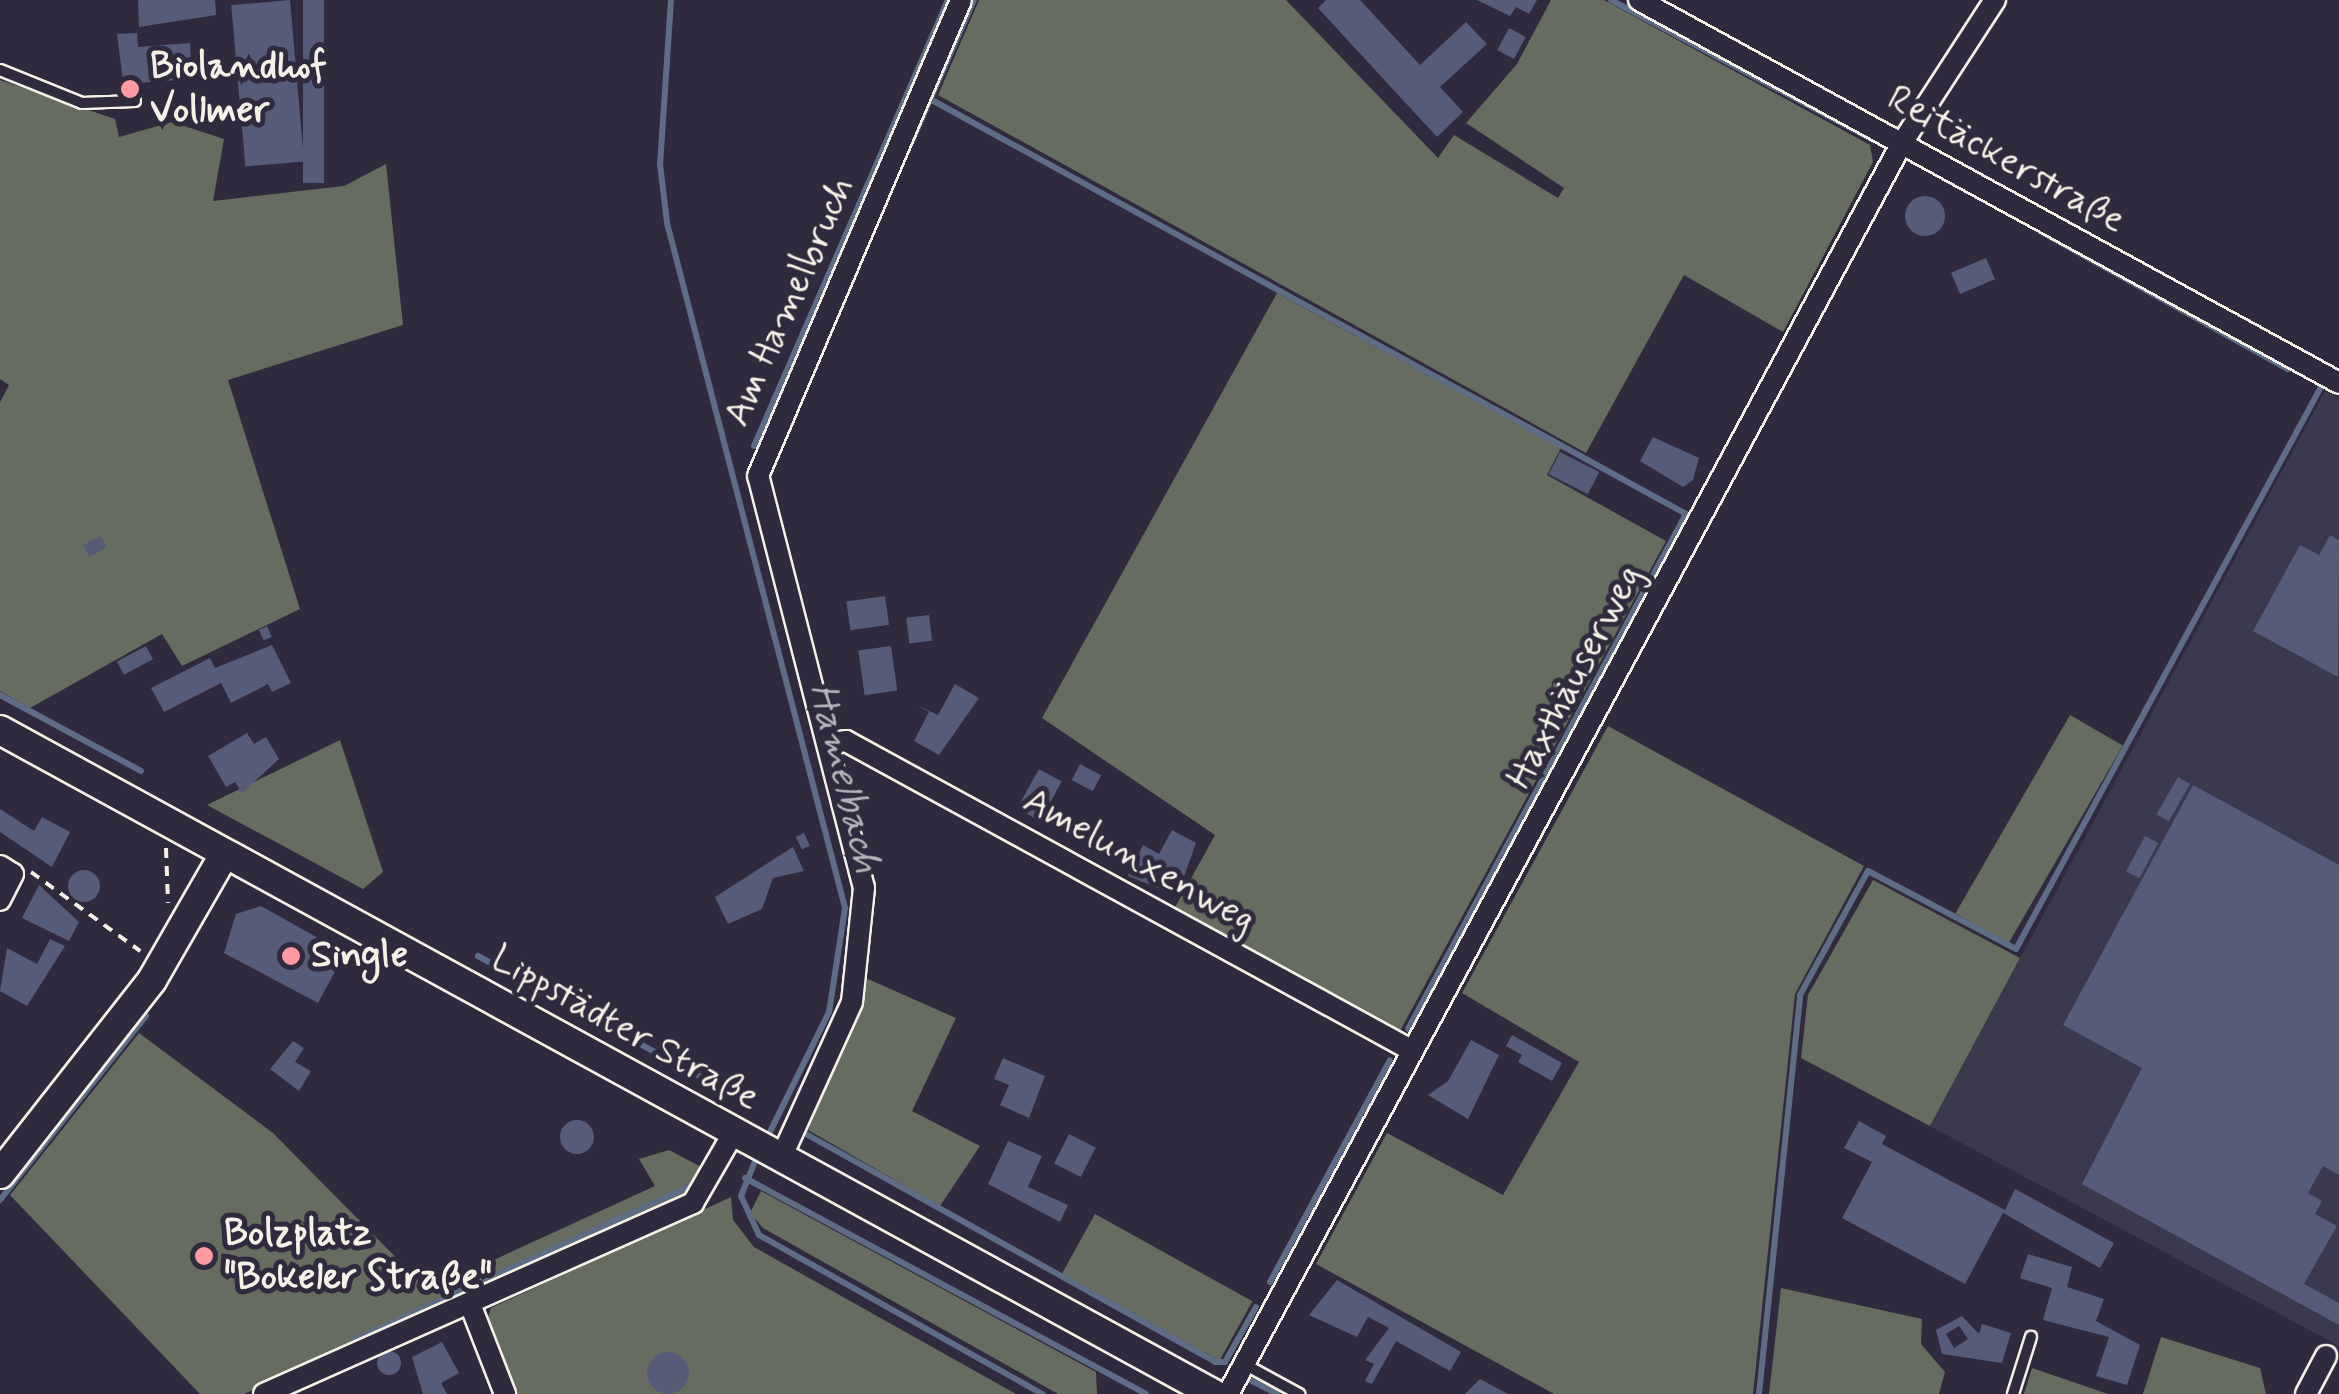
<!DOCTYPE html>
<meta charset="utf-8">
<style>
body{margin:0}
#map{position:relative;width:2339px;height:1394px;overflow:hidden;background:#2f2a3d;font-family:Mynerve,sans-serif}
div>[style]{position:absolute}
.built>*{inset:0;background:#3b394e}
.green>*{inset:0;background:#666c5f;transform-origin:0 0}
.stream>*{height:6px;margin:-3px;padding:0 3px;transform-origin:3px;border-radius:3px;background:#5f6c85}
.building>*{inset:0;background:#565b77;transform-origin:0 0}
.round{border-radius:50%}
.path>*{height:4px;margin-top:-2px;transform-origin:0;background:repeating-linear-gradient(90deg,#f4f1e8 0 10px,transparent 0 18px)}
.roads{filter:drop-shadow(2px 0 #f4f1e8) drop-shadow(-2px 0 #f4f1e8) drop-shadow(0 2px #f4f1e8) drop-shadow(0 -2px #f4f1e8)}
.lane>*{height:10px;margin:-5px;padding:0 5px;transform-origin:5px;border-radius:5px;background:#2f2a3d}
.street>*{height:20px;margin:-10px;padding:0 10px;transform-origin:10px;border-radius:10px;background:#2f2a3d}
.secondary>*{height:28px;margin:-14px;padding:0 14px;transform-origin:14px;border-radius:14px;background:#2f2a3d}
.dots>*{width:28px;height:28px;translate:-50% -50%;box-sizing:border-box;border:5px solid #2f2a3d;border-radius:50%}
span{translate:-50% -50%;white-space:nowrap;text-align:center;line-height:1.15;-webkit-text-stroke:10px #2f2a3d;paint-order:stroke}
.poi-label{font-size:38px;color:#f4f1e8;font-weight:700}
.left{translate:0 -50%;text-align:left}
.street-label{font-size:38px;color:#f4f1e8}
.water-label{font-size:40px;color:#b1b5bb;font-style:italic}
</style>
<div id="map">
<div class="built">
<i style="clip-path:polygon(2325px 391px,2339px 398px,2339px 1346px,1930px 1126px)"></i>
</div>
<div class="green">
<i style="clip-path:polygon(979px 0,1286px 0,1438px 158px,1454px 135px,1558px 198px,1564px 188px,1466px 123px,1517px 64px,1551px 0,1604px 0,1870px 145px,1873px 162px,1783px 332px,1684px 275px,1586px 453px,938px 95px)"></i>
<i style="clip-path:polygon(0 80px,115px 119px,119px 137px,172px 122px,224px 139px,213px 201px,344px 186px,386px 164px,403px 325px,228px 380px,300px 609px,182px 666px,162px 634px,30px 708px,0 691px,0 402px,9px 385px,0 379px)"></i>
<i style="clip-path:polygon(1277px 293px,1561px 448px,1547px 475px,1666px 541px,1400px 1031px,1173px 911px,1215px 835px,1042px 718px)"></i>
<i style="left:2070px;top:715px;width:61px;height:229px;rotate:30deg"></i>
<i style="clip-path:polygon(1608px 726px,1864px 866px,1795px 994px,1753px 1394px,1554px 1394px,1316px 1264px,1387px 1133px,1503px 1195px,1579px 1062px,1462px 993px)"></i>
<i style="clip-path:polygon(340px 740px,383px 872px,363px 889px,207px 805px)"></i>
<i style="clip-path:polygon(1873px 880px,2020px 958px,1930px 1126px,1801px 1058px,1808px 995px)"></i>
<i style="clip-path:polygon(868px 979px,956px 1018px,912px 1111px,980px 1146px,940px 1206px,808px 1130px)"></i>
<i style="clip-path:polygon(139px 1033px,273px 1133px,428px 1290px,655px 1186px,639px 1159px,669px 1150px,707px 1170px,687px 1199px,244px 1394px,200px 1394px,10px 1195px)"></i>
<i style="clip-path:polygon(761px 1191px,1096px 1372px,1097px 1394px,1058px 1394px,763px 1228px,750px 1213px)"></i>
<i style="clip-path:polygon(731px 1197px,733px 1220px,754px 1247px,1016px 1394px,515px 1394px,487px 1320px,491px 1308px)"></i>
<i style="left:1095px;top:1214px;width:180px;height:68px;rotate:29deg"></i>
<i style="clip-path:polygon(1781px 1288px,1922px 1319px,1921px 1344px,1945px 1372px,1939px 1394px,1769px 1394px)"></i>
<i style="clip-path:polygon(2161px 1337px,2260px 1368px,2266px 1394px,2143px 1394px)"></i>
<i style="clip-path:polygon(2032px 1368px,2108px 1394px,2024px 1394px)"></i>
</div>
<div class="stream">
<i style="left:671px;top:0;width:164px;rotate:93.8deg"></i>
<i style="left:660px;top:164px;width:59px;rotate:83.2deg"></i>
<i style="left:667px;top:223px;width:708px;rotate:75.43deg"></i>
<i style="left:845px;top:908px;width:105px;rotate:98.7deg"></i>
<i style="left:829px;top:1012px;width:140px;rotate:116.2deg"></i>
<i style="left:1611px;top:0;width:297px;rotate:28.1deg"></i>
<i style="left:930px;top:99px;width:862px;rotate:28.76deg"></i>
<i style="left:1686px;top:514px;width:585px;rotate:118.36deg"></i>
<i style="left:912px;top:141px;width:154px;rotate:-66.3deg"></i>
<i style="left:2045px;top:234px;width:278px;rotate:29.1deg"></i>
<i style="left:754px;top:446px;width:486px;rotate:-66.5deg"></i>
<i style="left:0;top:695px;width:160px;rotate:28.3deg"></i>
<i style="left:478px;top:956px;width:311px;rotate:28.5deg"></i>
<i style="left:806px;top:1134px;width:468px;rotate:29.1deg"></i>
<i style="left:1215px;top:1362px;width:10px"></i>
<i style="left:1225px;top:1362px;width:63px;rotate:-60.6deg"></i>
<i style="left:758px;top:1154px;width:45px;rotate:112deg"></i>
<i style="left:741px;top:1196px;width:43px;rotate:65.2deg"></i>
<i style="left:759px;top:1235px;width:325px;rotate:29.3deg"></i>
<i style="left:745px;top:1178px;width:455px;rotate:28.3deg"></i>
<i style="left:0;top:1200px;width:235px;rotate:-51.6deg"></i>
<i style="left:1270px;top:1282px;width:252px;rotate:-61.6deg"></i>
<i style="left:354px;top:1340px;width:371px;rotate:-24.6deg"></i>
<i style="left:1252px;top:1381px;width:28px;rotate:27deg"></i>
<i style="left:1759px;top:1394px;width:401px;rotate:-84.1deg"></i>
<i style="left:1800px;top:995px;width:141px;rotate:-61.3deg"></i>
<i style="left:1868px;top:871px;width:167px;rotate:27.8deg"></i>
<i style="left:2016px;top:949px;width:639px;rotate:-61.51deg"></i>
</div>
<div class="building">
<i style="clip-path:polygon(138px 0,215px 0,216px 15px,139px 27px)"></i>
<i style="left:290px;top:0;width:162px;height:59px;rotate:85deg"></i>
<i style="left:303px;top:0;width:21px;height:183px"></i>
<i style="clip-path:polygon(1326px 0,1360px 0,1420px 65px,1466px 22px,1487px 44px,1440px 87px,1463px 112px,1437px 137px,1318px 8px)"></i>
<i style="clip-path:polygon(1477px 0,1537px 0,1529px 14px,1516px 7px,1510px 16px)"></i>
<i style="left:1509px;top:28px;width:19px;height:25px;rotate:28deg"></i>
<i style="clip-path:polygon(137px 33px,138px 47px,190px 43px,192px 79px,138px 83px,139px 95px,125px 96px,117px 34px)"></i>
<i class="round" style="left:1905px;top:196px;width:40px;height:40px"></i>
<i style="left:1986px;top:258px;width:23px;height:38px;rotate:67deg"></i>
<i style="clip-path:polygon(1653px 437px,1699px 458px,1693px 480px,1683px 487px,1640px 461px)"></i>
<i style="left:1560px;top:452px;width:44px;height:25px;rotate:27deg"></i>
<i style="clip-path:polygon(2330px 535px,2339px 540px,2338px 677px,2253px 631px,2300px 545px,2319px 555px)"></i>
<i style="left:101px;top:536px;width:13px;height:20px;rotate:63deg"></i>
<i style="left:885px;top:596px;width:29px;height:39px;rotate:82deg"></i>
<i style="left:929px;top:615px;width:26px;height:23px;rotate:83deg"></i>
<i style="left:267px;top:626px;width:12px;height:9px;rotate:66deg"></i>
<i style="clip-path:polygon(272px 645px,291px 683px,272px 692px,268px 684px,231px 703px,221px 683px,164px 712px,151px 688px,210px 658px,215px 668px)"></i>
<i style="left:146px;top:646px;width:15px;height:33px;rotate:62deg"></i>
<i style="left:891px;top:646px;width:45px;height:33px;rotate:82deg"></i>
<i style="clip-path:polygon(955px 684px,979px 698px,939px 755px,914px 741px,929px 712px,916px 705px,938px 715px)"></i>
<i style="clip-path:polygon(247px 733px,254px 744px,266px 737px,279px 759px,242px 793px,235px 782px,226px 787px,208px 756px)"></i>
<i style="left:1080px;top:764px;width:24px;height:18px;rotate:28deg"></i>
<i style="left:1039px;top:769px;width:26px;height:45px;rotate:29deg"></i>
<i style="left:2178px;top:777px;width:14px;height:43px;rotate:30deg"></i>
<i style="clip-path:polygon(2193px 785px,2339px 865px,2339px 1175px,2323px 1166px,2308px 1193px,2322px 1201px,2315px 1214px,2337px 1226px,2304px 1284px,2339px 1303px,2339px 1325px,2082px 1184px,2142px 1068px,2063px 1025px)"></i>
<i style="clip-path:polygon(0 809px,34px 831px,42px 817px,70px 832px,52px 867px,0 832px)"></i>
<i style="clip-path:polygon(1172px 830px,1196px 843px,1181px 885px,1171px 893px,1128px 876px,1143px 845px,1159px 854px)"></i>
<i style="left:804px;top:833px;width:14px;height:9px;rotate:65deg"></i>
<i style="left:2145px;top:836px;width:15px;height:40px;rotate:28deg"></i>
<i style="clip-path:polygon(793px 847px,804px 871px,773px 878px,762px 909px,728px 924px,715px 897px)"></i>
<i class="round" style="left:68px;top:870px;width:32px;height:32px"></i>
<i style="clip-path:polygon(39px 885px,79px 922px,69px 941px,22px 918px)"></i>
<i style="clip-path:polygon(261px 906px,345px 953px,318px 1003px,224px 953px,236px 914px)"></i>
<i style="clip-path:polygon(50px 939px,65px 946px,27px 1006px,0 991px,7px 948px,37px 964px)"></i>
<i style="clip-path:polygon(1512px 1035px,1562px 1063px,1552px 1081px,1518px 1062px,1522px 1055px,1506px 1046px)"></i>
<i style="clip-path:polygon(1471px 1040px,1499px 1055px,1468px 1119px,1428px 1095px,1448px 1081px)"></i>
<i style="clip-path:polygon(293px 1041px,304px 1048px,295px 1062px,311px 1071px,299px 1091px,270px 1069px)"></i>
<i style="clip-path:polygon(1003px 1058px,1045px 1076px,1029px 1118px,1000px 1105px,1009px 1085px,994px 1079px)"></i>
<i class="round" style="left:560px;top:1120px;width:34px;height:34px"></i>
<i style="clip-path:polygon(1859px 1121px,1886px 1136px,1882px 1144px,2005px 1210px,2015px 1189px,2114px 1243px,2100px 1268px,2003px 1213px,1965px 1284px,1842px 1218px,1872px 1162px,1844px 1148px)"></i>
<i style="left:1069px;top:1134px;width:30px;height:33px;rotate:27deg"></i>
<i style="clip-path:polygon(1008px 1141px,1042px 1156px,1028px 1187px,1068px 1205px,1060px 1222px,988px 1184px)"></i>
<i style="clip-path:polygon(2028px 1254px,2072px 1267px,2067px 1287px,2104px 1299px,2096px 1321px,2140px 1345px,2127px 1385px,2096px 1376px,2109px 1337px,2043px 1320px,2052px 1288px,2020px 1278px)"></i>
<i style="clip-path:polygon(1337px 1280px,1461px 1352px,1450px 1371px,1396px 1341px,1372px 1384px,1365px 1381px,1374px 1364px,1365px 1360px,1389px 1328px,1368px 1317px,1357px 1337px,1309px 1315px)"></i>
<i style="clip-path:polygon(evenodd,1962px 1316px,1979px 1334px,1982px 1324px,2011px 1333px,2002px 1363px,1942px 1354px,1936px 1330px,1962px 1316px,1959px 1326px,1968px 1339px,1954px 1348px,1946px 1334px,1959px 1326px)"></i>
<i style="clip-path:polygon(442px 1342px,459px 1373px,441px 1383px,447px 1394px,423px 1394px,412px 1357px)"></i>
<i class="round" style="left:377px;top:1351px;width:24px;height:24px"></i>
<i class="round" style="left:647px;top:1352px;width:42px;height:42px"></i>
<i style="clip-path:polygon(1480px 1379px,1508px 1394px,1465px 1394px)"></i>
</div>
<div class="path">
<i style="left:166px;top:848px;width:55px;rotate:87.9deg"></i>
<i style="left:31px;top:872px;width:135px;rotate:35.9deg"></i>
</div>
<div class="roads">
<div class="lane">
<i style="left:0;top:70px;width:88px;rotate:21.9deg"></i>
<i style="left:82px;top:103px;width:53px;rotate:-2.2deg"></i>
<i style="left:1244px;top:1364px;width:63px;rotate:28.6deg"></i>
<i style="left:2013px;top:1394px;width:60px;rotate:-72.5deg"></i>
</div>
<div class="street">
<i style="left:1639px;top:0;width:798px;rotate:28.68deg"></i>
<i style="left:828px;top:743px;width:18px;rotate:-6deg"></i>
<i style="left:846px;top:741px;width:646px;rotate:28.67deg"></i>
<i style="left:0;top:866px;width:15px;rotate:32deg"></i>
<i style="left:13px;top:874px;width:29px;rotate:117deg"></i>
<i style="left:781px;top:1158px;width:171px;rotate:-65.5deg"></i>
<i style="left:852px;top:1002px;width:115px;rotate:-84deg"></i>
<i style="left:864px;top:888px;width:425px;rotate:-104.4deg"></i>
<i style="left:758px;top:476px;width:517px;rotate:-66.9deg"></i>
<i style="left:470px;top:1304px;width:97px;rotate:68.7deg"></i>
<i style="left:264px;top:1394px;width:470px;rotate:-24deg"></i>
<i style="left:693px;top:1203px;width:82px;rotate:-60deg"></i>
<i style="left:1228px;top:1394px;width:1421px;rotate:-61.69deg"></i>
<i style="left:1902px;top:143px;width:171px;rotate:-57deg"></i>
<i style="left:2306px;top:1394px;width:43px;rotate:-62.2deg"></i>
</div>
<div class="secondary">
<i style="left:0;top:730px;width:1384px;rotate:28.68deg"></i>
<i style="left:0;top:1174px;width:246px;rotate:-51.9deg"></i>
<i style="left:152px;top:980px;width:146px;rotate:-60.1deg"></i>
</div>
</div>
<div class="dots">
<i style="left:130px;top:89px;background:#ff9aa2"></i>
<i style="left:291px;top:956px;background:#ff9aa2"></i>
<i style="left:204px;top:1256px;background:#ff9aa2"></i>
</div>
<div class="poi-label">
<span class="left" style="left:150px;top:89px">Biolandhof<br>Vollmer</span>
<span class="left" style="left:311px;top:956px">Single</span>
<span class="left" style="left:224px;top:1256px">Bolzplatz<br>"Bokeler Straße"</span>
</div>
<div class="street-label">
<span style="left:2006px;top:160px;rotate:29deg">Reitäckerstraße</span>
<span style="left:790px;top:302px;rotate:-66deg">Am Hamelbruch</span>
<span style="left:1575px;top:677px;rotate:-62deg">Haxthäuserweg</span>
<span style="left:1139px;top:861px;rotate:29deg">Amelunxenweg</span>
<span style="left:625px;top:1029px;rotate:29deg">Lippstädter Straße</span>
</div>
<div class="water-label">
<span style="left:844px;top:778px;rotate:76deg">Hamelbach</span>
</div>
</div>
